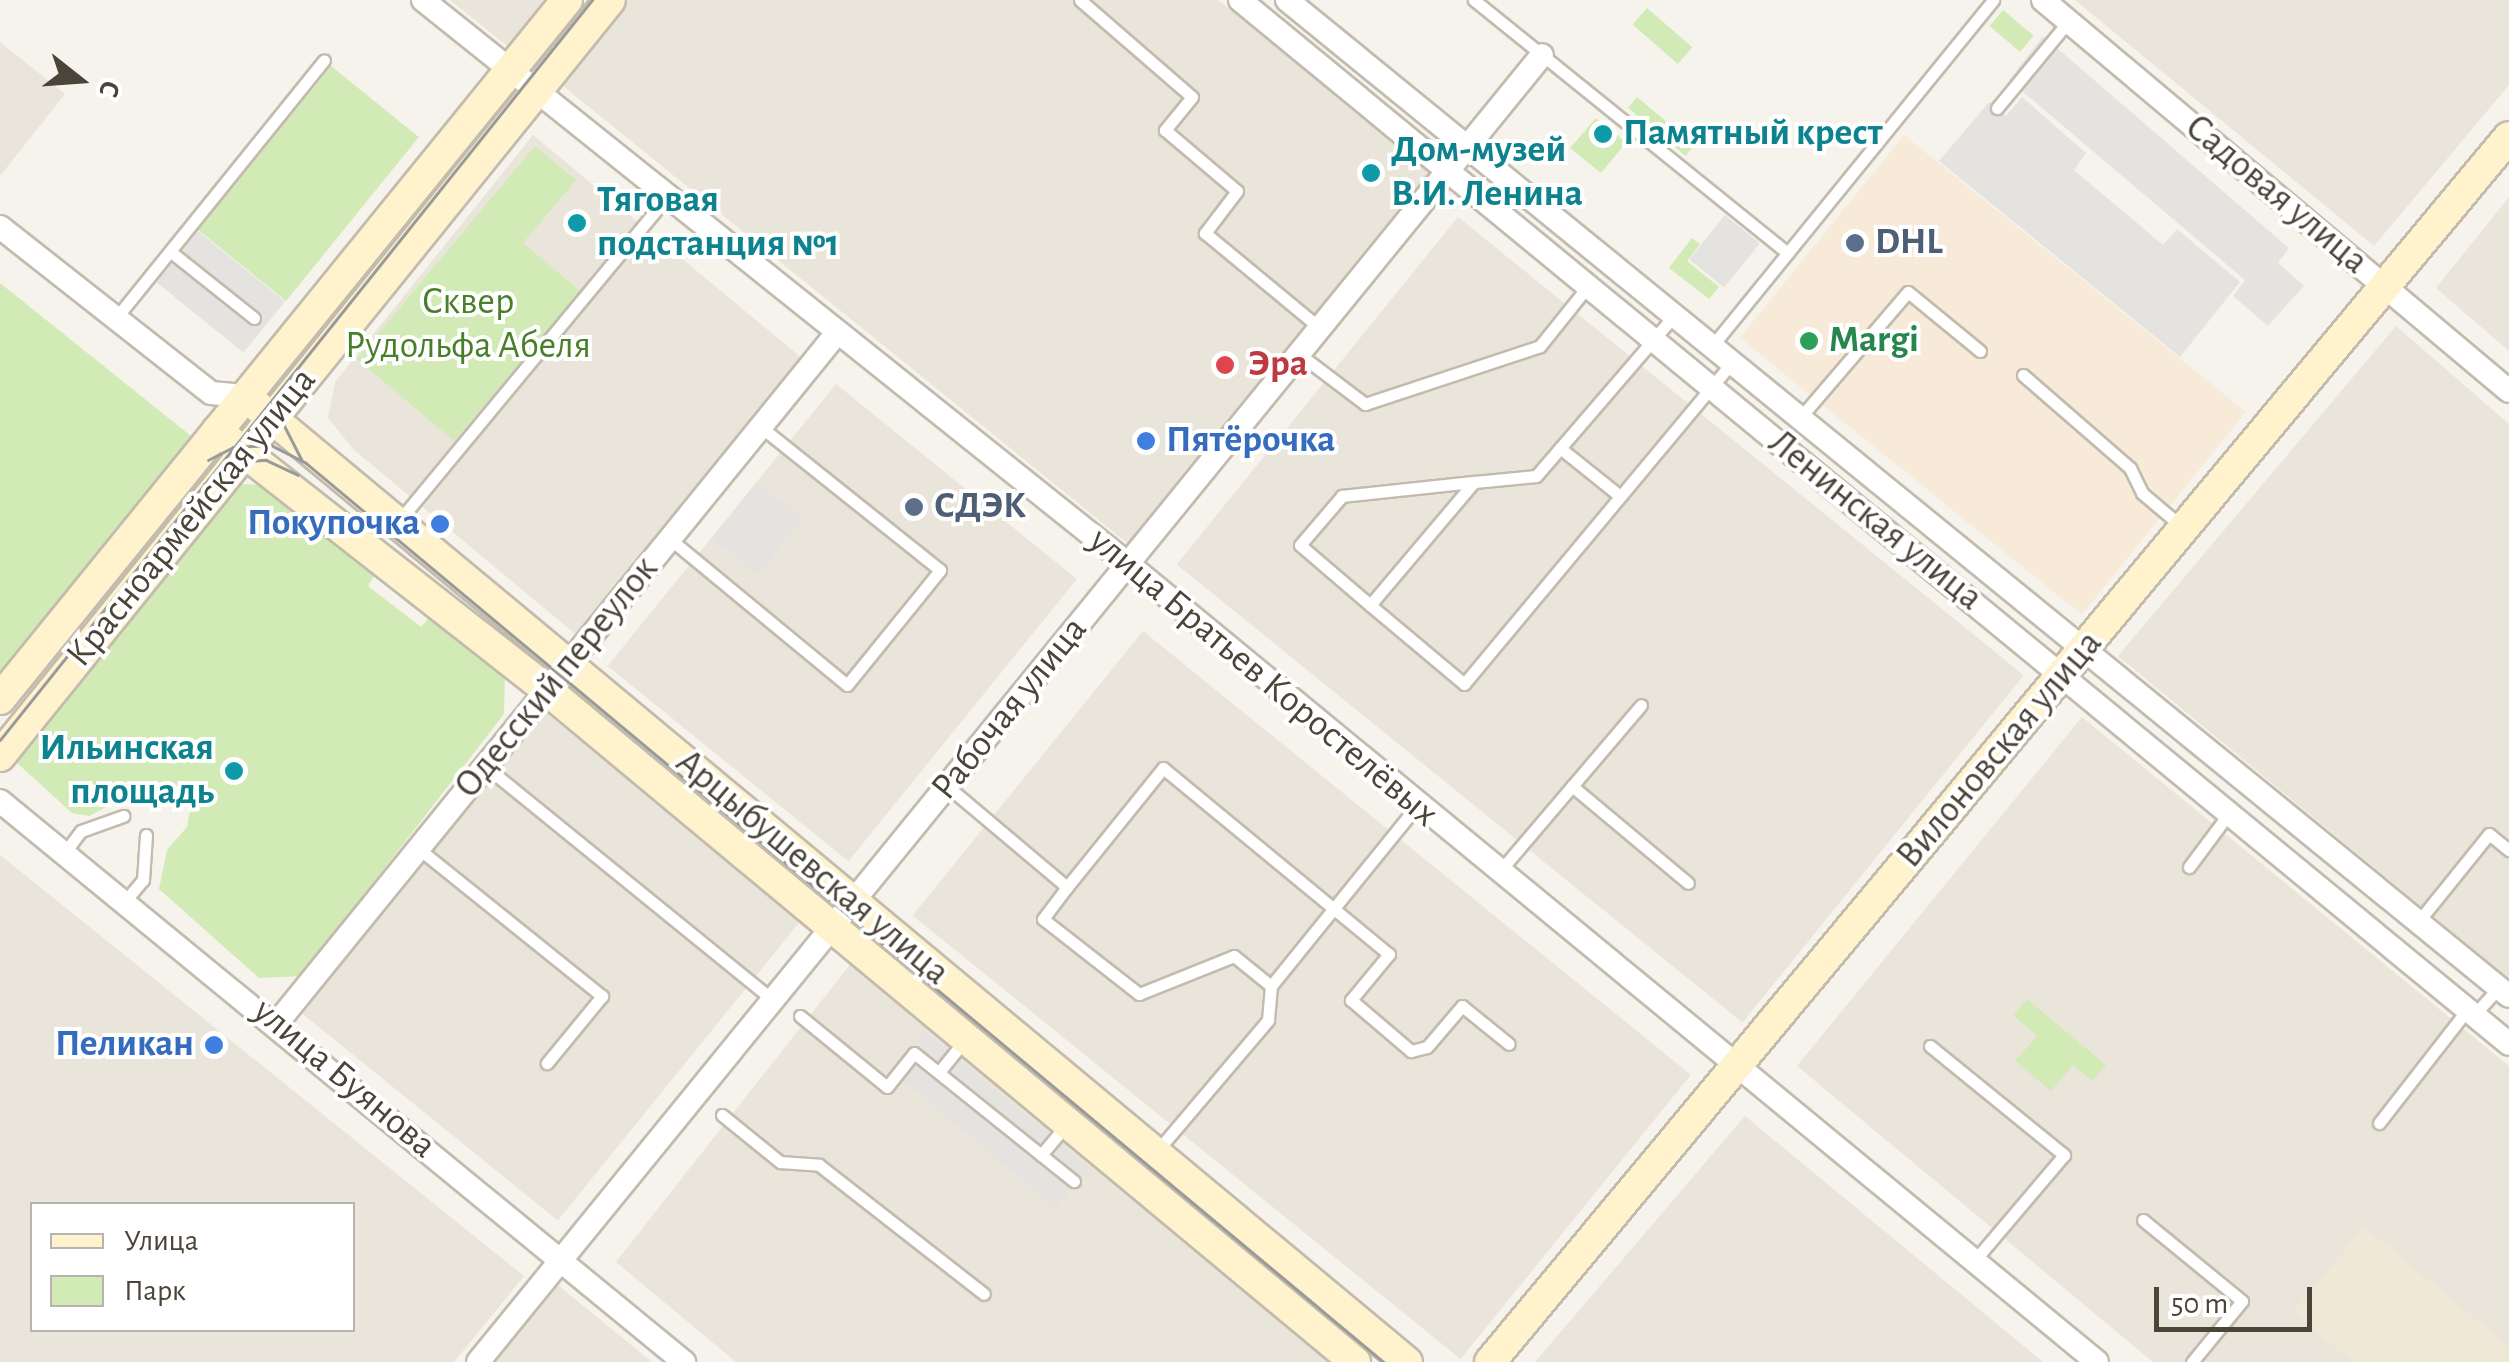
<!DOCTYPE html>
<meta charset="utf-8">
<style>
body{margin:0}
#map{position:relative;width:2509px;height:1362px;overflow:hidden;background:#f6f3ec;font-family:"Alegreya Sans",sans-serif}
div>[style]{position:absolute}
.residential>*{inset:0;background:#eae5da;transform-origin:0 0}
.commercial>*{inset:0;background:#f7ead8;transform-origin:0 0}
.education>*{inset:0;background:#efe8d6}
.green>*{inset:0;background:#d2eab5;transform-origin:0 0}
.parking>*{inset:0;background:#e5e3e0;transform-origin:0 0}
.roads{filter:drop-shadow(2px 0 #c2bbae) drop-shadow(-2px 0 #c2bbae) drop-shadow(0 2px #c2bbae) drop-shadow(0 -2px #c2bbae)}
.service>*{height:11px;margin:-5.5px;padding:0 5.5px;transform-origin:5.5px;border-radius:5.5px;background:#fff}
.minor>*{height:22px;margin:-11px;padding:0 11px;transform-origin:11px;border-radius:11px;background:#fff}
.secondary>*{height:30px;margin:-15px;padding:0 15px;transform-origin:15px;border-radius:15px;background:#fff3cd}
.tram>*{height:2.5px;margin:-1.25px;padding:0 1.25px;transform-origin:1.25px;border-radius:1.25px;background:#9a9a9a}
.dots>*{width:28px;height:28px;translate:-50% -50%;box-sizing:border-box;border:5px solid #fff;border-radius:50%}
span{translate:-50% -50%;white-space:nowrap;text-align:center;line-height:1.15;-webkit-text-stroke:8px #fff;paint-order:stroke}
.culture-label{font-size:38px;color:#0d838f;font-weight:700}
.left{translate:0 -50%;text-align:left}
.right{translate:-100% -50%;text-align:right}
.street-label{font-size:38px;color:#4b4439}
.service-label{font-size:38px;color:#4e5e75;font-weight:700}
.park-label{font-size:38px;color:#4a7f2a}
.leisure-label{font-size:38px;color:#27864d;font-weight:700}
.health-label{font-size:38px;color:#be3a42;font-weight:700}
.shop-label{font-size:38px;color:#366cbe;font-weight:700}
.legend{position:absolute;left:30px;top:1202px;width:325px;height:130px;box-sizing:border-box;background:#fff;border:2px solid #b7b4b0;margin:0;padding:12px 18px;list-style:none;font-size:30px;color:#4b4439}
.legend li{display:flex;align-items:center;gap:20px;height:50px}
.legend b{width:50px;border:2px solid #b7b4b0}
.north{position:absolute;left:30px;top:30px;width:100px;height:100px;-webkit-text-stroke:8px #fff;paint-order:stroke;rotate:107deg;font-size:28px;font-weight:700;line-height:40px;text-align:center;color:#4b4439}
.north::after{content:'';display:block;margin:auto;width:35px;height:45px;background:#4b4439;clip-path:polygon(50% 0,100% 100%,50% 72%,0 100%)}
.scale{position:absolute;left:2154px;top:1287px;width:158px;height:45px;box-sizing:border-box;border:5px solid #4b4439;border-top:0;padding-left:12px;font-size:30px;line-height:35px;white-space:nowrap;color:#4b4439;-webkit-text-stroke:8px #fff;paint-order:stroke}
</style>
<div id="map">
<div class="residential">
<i style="clip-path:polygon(450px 0,561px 0,517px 54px)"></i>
<i style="clip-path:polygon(623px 0,1218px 0,1433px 174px,1132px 547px,557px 81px)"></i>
<i style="clip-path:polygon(2075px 0,2509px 0,2509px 85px,2374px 246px)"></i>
<i style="clip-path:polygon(0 42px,65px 94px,0 176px)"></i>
<i style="clip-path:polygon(533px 135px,803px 359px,579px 637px,354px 450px,328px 418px,335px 382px)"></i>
<i style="clip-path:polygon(2509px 197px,2509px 351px,2436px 288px)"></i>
<i style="left:1458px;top:217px;width:728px;height:447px;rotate:39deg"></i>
<i style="clip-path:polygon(2396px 326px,2509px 424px,2509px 979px,2118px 656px)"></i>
<i style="left:836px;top:384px;width:310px;height:363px;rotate:39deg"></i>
<i style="left:1143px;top:631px;width:705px;height:366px;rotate:39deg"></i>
<i style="left:541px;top:709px;width:335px;height:387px;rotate:39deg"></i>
<i style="clip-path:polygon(2082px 717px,2509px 1066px,2509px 1362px,2153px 1362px,1797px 1066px)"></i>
<i style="clip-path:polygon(evenodd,0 855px,524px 1276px,454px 1362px,0 1362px,0 855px,32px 1204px,352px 1204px,352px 1330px,32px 1330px,32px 1204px)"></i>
<i style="clip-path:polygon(852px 962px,1328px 1362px,736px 1362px,616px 1262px)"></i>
<i style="clip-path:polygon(1745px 1116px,2043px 1362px,1535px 1362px)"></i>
<i style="clip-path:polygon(554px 1282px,652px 1362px,489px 1362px)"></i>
</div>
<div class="commercial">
<i style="left:1904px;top:135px;width:440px;height:261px;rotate:39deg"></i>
</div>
<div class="education">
<i style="clip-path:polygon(2364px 1227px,2509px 1347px,2507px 1362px,2353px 1362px,2293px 1312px)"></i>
</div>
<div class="green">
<i style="left:1647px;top:8px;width:60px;height:22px;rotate:41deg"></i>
<i style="left:2003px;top:10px;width:40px;height:21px;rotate:40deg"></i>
<i style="left:331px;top:66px;width:113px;height:211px;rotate:39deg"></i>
<i style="left:1637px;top:97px;width:75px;height:14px;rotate:40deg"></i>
<i style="clip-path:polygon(1596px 118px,1605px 125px,1602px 138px,1614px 132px,1626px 143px,1601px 173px,1570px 148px)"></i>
<i style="clip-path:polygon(535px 146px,576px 180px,523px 243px,580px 291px,454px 441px,357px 359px)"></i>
<i style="clip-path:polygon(1692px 238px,1700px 244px,1687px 261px,1719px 287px,1709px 299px,1669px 268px)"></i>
<i style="clip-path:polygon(0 283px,191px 436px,0 681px)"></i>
<i style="clip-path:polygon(239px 484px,274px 485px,378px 570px,368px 586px,421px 627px,434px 611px,505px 669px,504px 714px,301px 976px,259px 978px,159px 889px,167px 850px,187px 827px,191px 805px,182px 788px,166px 781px,147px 786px,89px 816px,72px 813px,16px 762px)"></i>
<i style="clip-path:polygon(2027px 999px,2106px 1065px,2092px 1081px,2073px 1065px,2051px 1091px,2015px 1061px,2037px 1036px,2013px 1015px)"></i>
</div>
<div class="parking">
<i style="clip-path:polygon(2043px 36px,2289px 248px,2278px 263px,2304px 286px,2268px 326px,2233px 296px,2245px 280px,2009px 80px)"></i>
<i style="clip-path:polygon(2022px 97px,2086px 153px,2074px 170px,2163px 245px,2177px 229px,2240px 282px,2180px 357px,1939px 161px,1989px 102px,2006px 116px)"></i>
<i style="left:1725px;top:215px;width:45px;height:57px;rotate:39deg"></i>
<i style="left:198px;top:231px;width:112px;height:66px;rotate:39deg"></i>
<i style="left:757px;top:482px;width:59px;height:72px;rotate:39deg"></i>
<i style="left:924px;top:1030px;width:216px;height:52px;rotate:40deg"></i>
</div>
<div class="roads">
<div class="service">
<i style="left:1080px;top:0;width:148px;rotate:40.9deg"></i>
<i style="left:1192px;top:97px;width:43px;rotate:129.3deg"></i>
<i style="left:1165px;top:130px;width:94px;rotate:40.3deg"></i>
<i style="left:1237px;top:191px;width:53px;rotate:127.3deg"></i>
<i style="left:1205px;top:233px;width:149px;rotate:39.6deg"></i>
<i style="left:1474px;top:0;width:403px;rotate:38.9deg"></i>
<i style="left:1997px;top:108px;width:112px;rotate:-50.5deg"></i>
<i style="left:171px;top:252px;width:106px;rotate:38.5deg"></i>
<i style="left:116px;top:318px;width:331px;rotate:-51.1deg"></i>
<i style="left:1672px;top:318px;width:208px;rotate:130.7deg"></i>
<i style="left:1536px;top:476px;width:62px;rotate:174.5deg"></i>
<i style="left:1474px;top:482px;width:161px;rotate:130.2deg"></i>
<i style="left:1370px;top:605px;width:123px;rotate:40deg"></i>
<i style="left:1464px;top:684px;width:415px;rotate:-50.2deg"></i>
<i style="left:1712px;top:346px;width:446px;rotate:-50.9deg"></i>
<i style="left:1299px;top:354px;width:83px;rotate:37.1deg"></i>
<i style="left:1365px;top:404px;width:184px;rotate:-18.3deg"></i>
<i style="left:1540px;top:346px;width:77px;rotate:-51.3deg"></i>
<i style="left:2023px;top:375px;width:142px;rotate:41deg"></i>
<i style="left:2130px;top:468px;width:28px;rotate:64deg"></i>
<i style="left:2142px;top:493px;width:51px;rotate:40.2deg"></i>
<i style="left:1799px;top:419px;width:167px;rotate:-49.4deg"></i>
<i style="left:1908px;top:292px;width:93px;rotate:39.3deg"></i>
<i style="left:1560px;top:448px;width:77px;rotate:38.7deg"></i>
<i style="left:398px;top:522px;width:420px;rotate:-50.4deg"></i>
<i style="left:670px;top:539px;width:229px;rotate:39.5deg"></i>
<i style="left:847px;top:685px;width:148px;rotate:-51deg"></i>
<i style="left:940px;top:570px;width:229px;rotate:-141.4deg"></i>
<i style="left:1370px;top:605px;width:92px;rotate:-139.4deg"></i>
<i style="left:1300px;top:545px;width:65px;rotate:-49.4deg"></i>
<i style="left:1342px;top:496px;width:133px;rotate:-6.1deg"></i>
<i style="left:485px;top:766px;width:371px;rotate:39.1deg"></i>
<i style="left:947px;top:786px;width:157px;rotate:40.1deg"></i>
<i style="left:1067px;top:887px;width:153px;rotate:-51.1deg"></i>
<i style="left:1163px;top:768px;width:293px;rotate:39.5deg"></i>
<i style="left:1389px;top:954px;width:60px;rotate:129.6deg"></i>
<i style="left:1351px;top:1000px;width:79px;rotate:40.4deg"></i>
<i style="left:1411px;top:1051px;width:16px;rotate:-14deg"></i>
<i style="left:1427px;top:1047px;width:54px;rotate:-49.5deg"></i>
<i style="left:1462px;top:1006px;width:60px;rotate:39deg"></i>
<i style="left:1572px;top:786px;width:151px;rotate:39.9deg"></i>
<i style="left:419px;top:849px;width:235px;rotate:38.8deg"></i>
<i style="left:602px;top:996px;width:87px;rotate:129.4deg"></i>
<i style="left:65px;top:852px;width:26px;rotate:-53deg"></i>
<i style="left:81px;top:831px;width:45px;rotate:-19.7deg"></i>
<i style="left:2189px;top:867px;width:69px;rotate:-53.3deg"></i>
<i style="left:1499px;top:872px;width:219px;rotate:-49.6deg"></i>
<i style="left:1067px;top:887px;width:40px;rotate:127deg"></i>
<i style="left:1043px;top:919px;width:122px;rotate:38deg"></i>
<i style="left:1139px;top:994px;width:102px;rotate:-21.8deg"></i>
<i style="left:1234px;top:956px;width:48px;rotate:39deg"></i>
<i style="left:126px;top:900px;width:26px;rotate:-50deg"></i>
<i style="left:143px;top:880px;width:45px;rotate:-86.2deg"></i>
<i style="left:2418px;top:922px;width:113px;rotate:-51.1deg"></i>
<i style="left:2489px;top:834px;width:26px;rotate:39deg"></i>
<i style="left:2474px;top:1015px;width:36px;rotate:-48deg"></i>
<i style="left:800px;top:1016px;width:112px;rotate:39.2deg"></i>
<i style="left:887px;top:1087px;width:43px;rotate:-51.5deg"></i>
<i style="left:914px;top:1053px;width:205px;rotate:38.7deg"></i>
<i style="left:1930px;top:1046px;width:173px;rotate:39.1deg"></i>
<i style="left:2064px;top:1155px;width:139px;rotate:130.3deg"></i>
<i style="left:939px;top:1072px;width:40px;rotate:-51deg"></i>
<i style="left:722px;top:1115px;width:75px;rotate:39deg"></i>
<i style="left:780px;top:1162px;width:39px;rotate:4deg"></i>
<i style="left:819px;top:1165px;width:209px;rotate:38deg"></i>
<i style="left:2379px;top:1123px;width:143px;rotate:-52.1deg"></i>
<i style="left:1157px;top:1151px;width:172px;rotate:-49.7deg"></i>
<i style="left:1268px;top:1020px;width:34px;rotate:-85deg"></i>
<i style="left:1271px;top:986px;width:232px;rotate:-51deg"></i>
<i style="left:1041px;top:1155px;width:40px;rotate:-50deg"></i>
<i style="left:2143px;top:1220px;width:128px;rotate:39.3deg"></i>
<i style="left:2242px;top:1301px;width:79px;rotate:129.3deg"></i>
</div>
<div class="minor">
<i style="left:423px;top:0;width:903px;rotate:38.66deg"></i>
<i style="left:1128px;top:564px;width:1255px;rotate:39.47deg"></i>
<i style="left:1240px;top:0;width:1643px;rotate:39.44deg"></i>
<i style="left:1287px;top:0;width:1576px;rotate:39.18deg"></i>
<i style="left:2043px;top:0;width:608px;rotate:40deg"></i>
<i style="left:0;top:227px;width:268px;rotate:38.2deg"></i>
<i style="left:211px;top:393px;width:34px;rotate:5deg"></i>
<i style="left:0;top:801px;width:885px;rotate:39.36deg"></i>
<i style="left:277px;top:1023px;width:889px;rotate:-50.94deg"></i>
<i style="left:478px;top:1362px;width:1685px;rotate:-50.85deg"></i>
</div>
<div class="secondary">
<i style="left:245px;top:396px;width:1511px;rotate:39.74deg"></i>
<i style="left:217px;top:431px;width:420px;rotate:38.1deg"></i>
<i style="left:547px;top:690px;width:1051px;rotate:39.75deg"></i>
<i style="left:0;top:699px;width:900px;rotate:-50.95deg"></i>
<i style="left:0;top:756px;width:971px;rotate:-51.1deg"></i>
<i style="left:1490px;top:1362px;width:1593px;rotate:-50.25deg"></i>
</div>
</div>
<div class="tram">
<i style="left:288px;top:381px;width:40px;rotate:98.5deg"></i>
<i style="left:282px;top:421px;width:44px;rotate:62.9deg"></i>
<i style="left:208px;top:460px;width:28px;rotate:-27deg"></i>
<i style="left:233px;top:447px;width:38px;rotate:-3deg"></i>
<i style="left:271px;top:445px;width:39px;rotate:27deg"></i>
<i style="left:306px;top:463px;width:1404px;rotate:39.83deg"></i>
<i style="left:204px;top:484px;width:51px;rotate:-26.6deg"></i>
<i style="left:250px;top:461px;width:16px;rotate:-4deg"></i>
<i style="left:266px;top:460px;width:35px;rotate:25deg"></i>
<i style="left:0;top:740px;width:948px;rotate:-51.34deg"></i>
</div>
<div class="dots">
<i style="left:1603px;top:134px;background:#0f9aa8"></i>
<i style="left:1371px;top:173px;background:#0f9aa8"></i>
<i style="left:577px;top:223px;background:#0f9aa8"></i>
<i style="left:1855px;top:243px;background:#5c6f8a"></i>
<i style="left:1809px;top:341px;background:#2e9e5b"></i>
<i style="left:1225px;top:365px;background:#e0444e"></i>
<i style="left:1146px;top:441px;background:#3f7fe0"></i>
<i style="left:914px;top:507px;background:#5c6f8a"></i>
<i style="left:440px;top:524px;background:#3f7fe0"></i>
<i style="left:234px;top:771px;background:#0f9aa8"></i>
<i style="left:214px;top:1045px;background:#3f7fe0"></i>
</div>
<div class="culture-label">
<span class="left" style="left:1623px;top:134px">Памятный крест</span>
<span class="left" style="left:1391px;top:173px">Дом-музей<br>В.И. Ленина</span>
<span class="left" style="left:597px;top:223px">Тяговая<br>подстанция №1</span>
<span class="right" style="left:214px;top:771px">Ильинская<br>площадь</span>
</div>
<div class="street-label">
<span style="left:2276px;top:195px;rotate:40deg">Садовая улица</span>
<span style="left:192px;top:518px;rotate:-51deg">Красноармейская улица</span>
<span style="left:1875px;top:521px;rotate:39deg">Ленинская улица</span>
<span style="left:557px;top:678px;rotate:-51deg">Одесский переулок</span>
<span style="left:1263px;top:678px;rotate:40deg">улица Братьев Коростелёвых</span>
<span style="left:1010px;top:709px;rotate:-51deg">Рабочая улица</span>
<span style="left:2000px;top:750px;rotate:-50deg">Вилоновская улица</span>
<span style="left:812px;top:868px;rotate:40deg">Арцыбушевская улица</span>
<span style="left:344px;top:1079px;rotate:40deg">улица Буянова</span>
</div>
<div class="service-label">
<span class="left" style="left:1875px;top:243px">DHL</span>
<span class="left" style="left:934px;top:507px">СДЭК</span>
</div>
<div class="park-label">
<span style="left:468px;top:325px">Сквер<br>Рудольфа Абеля</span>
</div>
<div class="leisure-label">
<span class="left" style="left:1829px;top:341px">Margi</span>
</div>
<div class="health-label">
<span class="left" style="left:1248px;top:365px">Эра</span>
</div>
<div class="shop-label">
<span class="left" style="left:1166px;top:441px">Пятёрочка</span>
<span class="right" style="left:420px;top:524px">Покупочка</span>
<span class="right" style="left:194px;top:1045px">Пеликан</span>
</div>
<ul class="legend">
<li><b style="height:12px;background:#fff3cd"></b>Улица</li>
<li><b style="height:28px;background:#d2eab5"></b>Парк</li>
</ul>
<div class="north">С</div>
<div class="scale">50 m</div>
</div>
